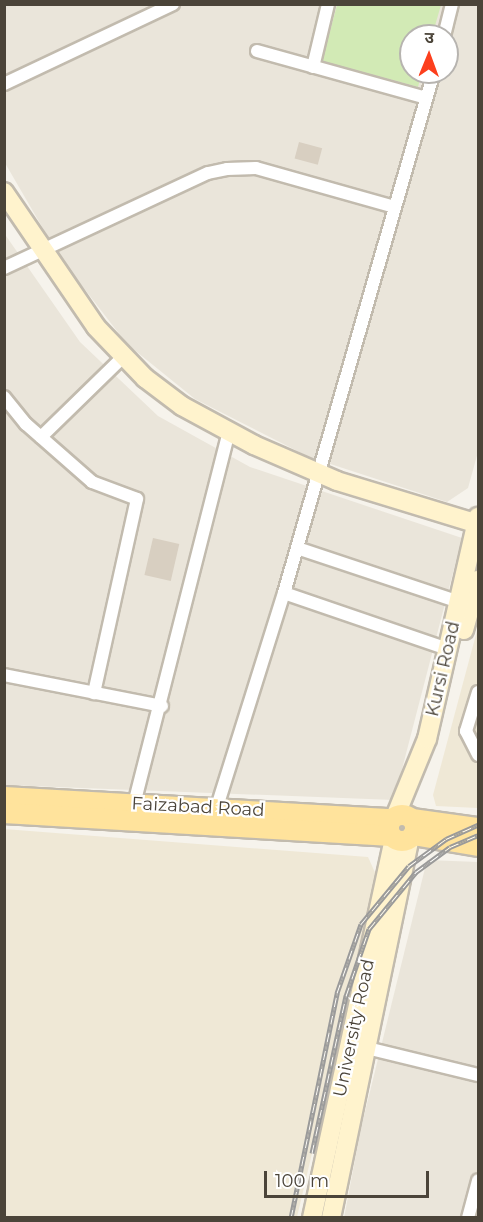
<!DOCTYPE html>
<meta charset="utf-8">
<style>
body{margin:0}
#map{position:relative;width:483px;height:1222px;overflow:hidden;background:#f6f3ec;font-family:Montserrat,"Noto Sans Devanagari",sans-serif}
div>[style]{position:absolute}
.residential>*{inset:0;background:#eae5da}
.education>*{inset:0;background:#efe8d6}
.green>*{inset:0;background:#d2eab5}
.building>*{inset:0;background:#d8cfc1;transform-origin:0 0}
.roads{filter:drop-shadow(2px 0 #c2bbae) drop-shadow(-2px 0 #c2bbae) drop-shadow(0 2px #c2bbae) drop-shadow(0 -2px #c2bbae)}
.minor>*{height:12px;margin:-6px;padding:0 6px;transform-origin:6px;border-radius:6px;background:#fff}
.secondary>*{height:18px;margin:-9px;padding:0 9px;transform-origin:9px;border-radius:9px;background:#fff3cd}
.primary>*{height:20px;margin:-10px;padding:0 10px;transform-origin:10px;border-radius:10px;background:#ffe39c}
.primary>.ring{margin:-10px;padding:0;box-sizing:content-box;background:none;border:20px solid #ffe39c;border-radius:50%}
.rail>*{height:5px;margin-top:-2.5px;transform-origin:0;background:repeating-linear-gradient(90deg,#fff 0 9px,#9a9a9a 0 18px);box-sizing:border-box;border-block:2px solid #9a9a9a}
span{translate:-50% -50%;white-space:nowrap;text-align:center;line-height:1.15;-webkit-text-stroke:4.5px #fff;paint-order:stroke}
.street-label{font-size:18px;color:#4b4439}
.frame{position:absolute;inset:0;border:6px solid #4b4439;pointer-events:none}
.north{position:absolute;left:399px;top:24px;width:60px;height:60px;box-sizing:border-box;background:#fff;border:2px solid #b7b4b0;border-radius:50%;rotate:1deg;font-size:16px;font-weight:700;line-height:24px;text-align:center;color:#4b4439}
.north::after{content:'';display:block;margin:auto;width:21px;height:27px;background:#fc3f1d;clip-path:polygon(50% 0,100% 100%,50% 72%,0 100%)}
.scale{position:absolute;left:264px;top:1171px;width:165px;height:27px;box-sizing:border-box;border:3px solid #4b4439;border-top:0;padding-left:8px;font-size:18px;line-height:21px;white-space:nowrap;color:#4b4439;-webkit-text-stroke:4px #fff;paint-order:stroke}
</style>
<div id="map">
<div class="residential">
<i style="clip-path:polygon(evenodd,4px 5px,478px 5px,478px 452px,468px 488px,447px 502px,309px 457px,195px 399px,127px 344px,59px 256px,5px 163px,4px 5px,411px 36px,447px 36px,447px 72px,411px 72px,411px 36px)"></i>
<i style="clip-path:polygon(4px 233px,80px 342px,158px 416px,250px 467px,462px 538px,394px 800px,5px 785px)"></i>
<i style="clip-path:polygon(427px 860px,478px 862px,478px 1217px,344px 1218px,361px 1128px)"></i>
</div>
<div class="education">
<i style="clip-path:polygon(478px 627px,478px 808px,436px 806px,433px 795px)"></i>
<i style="clip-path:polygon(4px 829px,368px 857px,377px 877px,297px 1217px,5px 1217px)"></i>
</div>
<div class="green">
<i style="clip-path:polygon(337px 5px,441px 5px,432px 36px,411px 36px,411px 72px,422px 72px,418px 87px,322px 61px)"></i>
</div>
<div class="building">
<i style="left:299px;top:142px;width:24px;height:17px;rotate:15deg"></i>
<i style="left:153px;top:538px;width:27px;height:38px;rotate:13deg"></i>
</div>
<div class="roads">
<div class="minor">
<i style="left:444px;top:36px;width:33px;rotate:-76deg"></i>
<i style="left:257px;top:51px;width:175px;rotate:15.5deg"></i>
<i style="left:313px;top:67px;width:65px;rotate:-76.6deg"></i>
<i style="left:4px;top:84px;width:187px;rotate:-25.3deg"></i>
<i style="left:4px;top:268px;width:225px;rotate:-25deg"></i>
<i style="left:208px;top:173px;width:19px;rotate:-12deg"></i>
<i style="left:227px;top:169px;width:29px;rotate:-2deg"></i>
<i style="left:256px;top:168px;width:144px;rotate:15.7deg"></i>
<i style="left:4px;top:397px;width:35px;rotate:51deg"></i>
<i style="left:26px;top:424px;width:88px;rotate:41.3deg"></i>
<i style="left:92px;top:482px;width:48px;rotate:20.7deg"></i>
<i style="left:137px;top:499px;width:199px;rotate:102.5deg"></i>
<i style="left:41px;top:437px;width:116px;rotate:-44.3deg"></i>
<i style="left:297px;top:548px;width:171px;rotate:18.4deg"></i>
<i style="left:284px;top:593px;width:173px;rotate:18.9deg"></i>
<i style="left:4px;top:675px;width:161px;rotate:11.1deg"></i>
<i style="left:478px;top:692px;width:41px;rotate:107.1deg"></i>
<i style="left:466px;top:731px;width:27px;rotate:63deg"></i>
<i style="left:133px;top:808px;width:389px;rotate:-75.7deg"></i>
<i style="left:215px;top:813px;width:231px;rotate:-72.6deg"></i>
<i style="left:284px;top:593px;width:542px;rotate:-73.94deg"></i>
<i style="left:367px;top:1048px;width:114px;rotate:13.7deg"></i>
<i style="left:468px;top:1218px;width:39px;rotate:-75deg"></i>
</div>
<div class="secondary">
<i style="left:4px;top:192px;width:163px;rotate:55.7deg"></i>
<i style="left:96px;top:327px;width:71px;rotate:46.1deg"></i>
<i style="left:145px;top:378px;width:46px;rotate:37.1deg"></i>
<i style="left:182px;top:406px;width:82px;rotate:28.4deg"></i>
<i style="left:254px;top:445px;width:90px;rotate:23.4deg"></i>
<i style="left:337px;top:481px;width:147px;rotate:17deg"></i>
<i style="left:464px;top:630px;width:52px;rotate:-74.4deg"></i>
<i style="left:395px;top:817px;width:84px;rotate:-67.7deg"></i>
<i style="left:427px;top:739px;width:228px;rotate:-77.1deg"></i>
<i style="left:312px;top:1218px;width:388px;rotate:-77.8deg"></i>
<i style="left:331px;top:1218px;width:388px;rotate:-78.3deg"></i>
</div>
<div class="primary">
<i style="left:4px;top:797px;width:388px;rotate:3.3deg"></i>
<i style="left:4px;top:813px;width:388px;rotate:3.4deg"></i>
<i class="ring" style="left:389px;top:815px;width:6px;height:6px"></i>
<i style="left:412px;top:819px;width:67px;rotate:7.8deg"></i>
<i style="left:413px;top:835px;width:66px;rotate:9.6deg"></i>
</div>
</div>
<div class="rail">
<i style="left:312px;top:1153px;width:161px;rotate:-77.8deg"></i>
<i style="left:346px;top:996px;width:71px;rotate:-71.1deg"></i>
<i style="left:369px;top:929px;width:74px;rotate:-50.5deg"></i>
<i style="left:416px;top:872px;width:42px;rotate:-36.3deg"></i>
<i style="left:450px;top:847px;width:30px;rotate:-23deg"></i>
<i style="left:291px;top:1218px;width:230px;rotate:-78.4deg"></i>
<i style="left:337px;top:993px;width:73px;rotate:-70.8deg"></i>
<i style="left:361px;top:924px;width:75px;rotate:-50.4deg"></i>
<i style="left:409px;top:866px;width:46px;rotate:-36.1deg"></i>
<i style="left:446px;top:839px;width:35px;rotate:-24deg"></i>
</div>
<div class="street-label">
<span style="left:443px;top:669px;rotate:-77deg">Kursi Road</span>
<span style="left:198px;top:807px;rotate:3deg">Faizabad Road</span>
<span style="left:354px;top:1028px;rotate:-78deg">University Road</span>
</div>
<div class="frame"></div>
<div class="north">उ</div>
<div class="scale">100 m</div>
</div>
